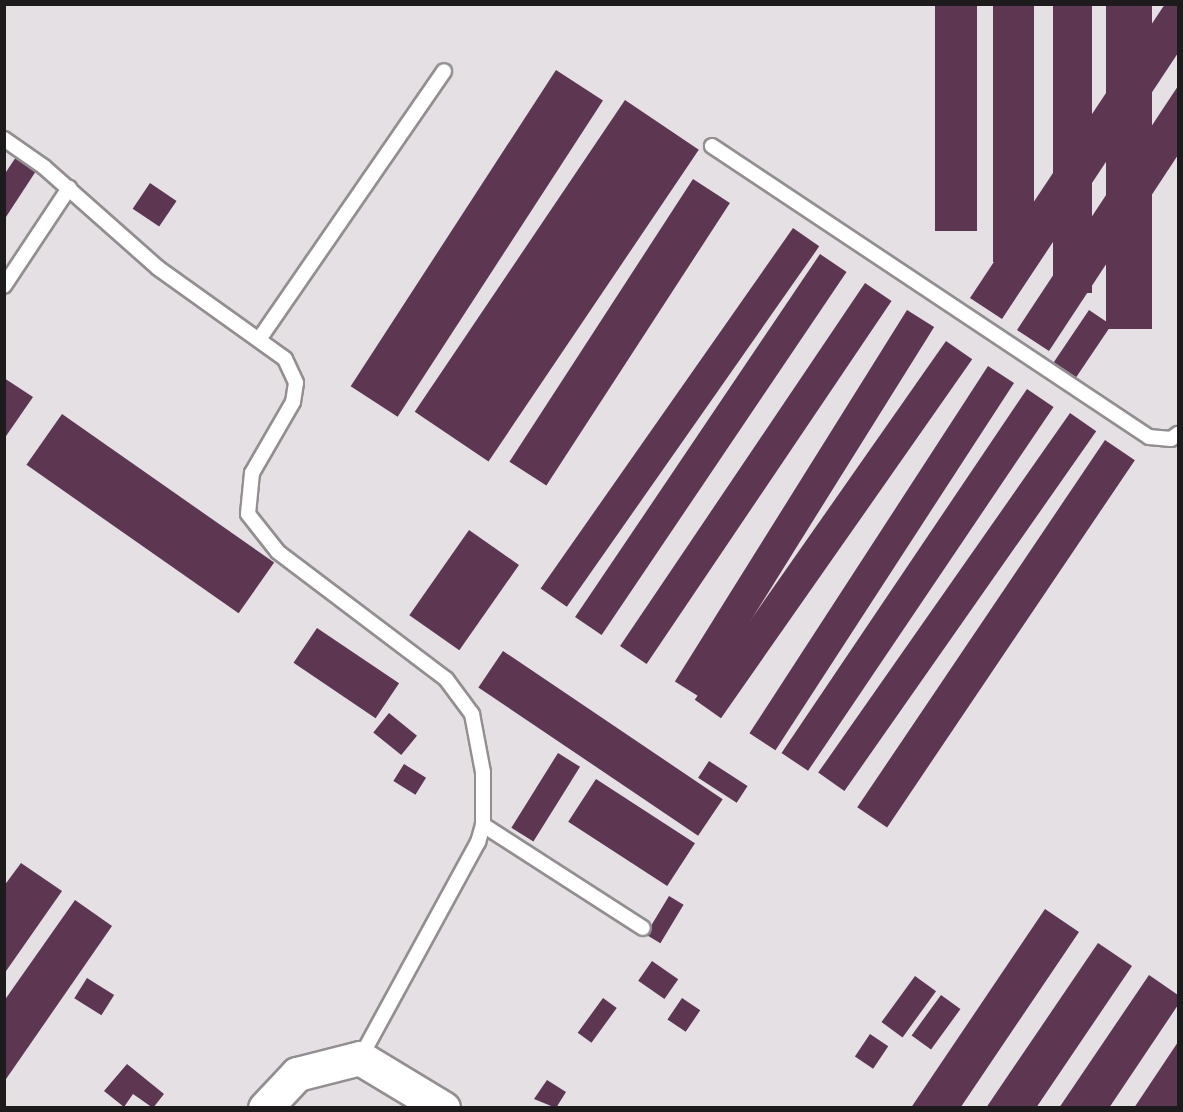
<!DOCTYPE html>
<style>
body{margin:0}
#map{position:relative;width:1183px;height:1112px;overflow:hidden;background:#e4e0e3;font-family:"Nunito Sans",sans-serif}
div>[style]{position:absolute}
.building>*{inset:0;background:#5d3651;transform-origin:0 0}
.roads{filter:drop-shadow(2px 0 #938f91) drop-shadow(-2px 0 #938f91) drop-shadow(0 2px #938f91) drop-shadow(0 -2px #938f91)}
.lane>*{height:14px;margin:-7px;padding:0 7px;transform-origin:7px;border-radius:7px;background:#fff}
.secondary>*{height:33px;margin:-16.5px;padding:0 16.5px;transform-origin:16.5px;border-radius:16.5px;background:#fff}
span{translate:-50% -50%;white-space:nowrap;text-align:center;line-height:1.15;-webkit-text-stroke:6px #e4e0e3;paint-order:stroke}
.frame{position:absolute;inset:0;border:6px solid #1d1b1c;pointer-events:none}
</style>
<div id="map">
<div class="building">
<i style="left:935px;top:4px;width:42px;height:227px"></i>
<i style="left:993px;top:4px;width:41px;height:258px"></i>
<i style="left:1053px;top:4px;width:39px;height:289px"></i>
<i style="left:1106px;top:4px;width:46px;height:325px"></i>
<i style="clip-path:polygon(1165px 4px,1178px 4px,1178px 53px,1002px 319px,970px 298px)"></i>
<i style="left:556px;top:70px;width:56px;height:377px;rotate:33deg"></i>
<i style="clip-path:polygon(1178px 86px,1178px 155px,1049px 351px,1017px 330px)"></i>
<i style="left:625px;top:100px;width:89px;height:376px;rotate:34deg"></i>
<i style="clip-path:polygon(16px 157px,36px 171px,4px 220px,4px 175px)"></i>
<i style="left:693px;top:179px;width:44px;height:337px;rotate:33deg"></i>
<i style="left:150px;top:183px;width:32px;height:31px;rotate:34deg"></i>
<i style="left:793px;top:228px;width:32px;height:440px;rotate:35deg"></i>
<i style="left:820px;top:254px;width:32px;height:438px;rotate:34deg"></i>
<i style="left:865px;top:283px;width:32px;height:438px;rotate:34deg"></i>
<i style="left:907px;top:310px;width:32px;height:438px;rotate:32deg"></i>
<i style="left:1089px;top:310px;width:27px;height:63px;rotate:34deg"></i>
<i style="left:946px;top:341px;width:32px;height:438px;rotate:35deg"></i>
<i style="left:988px;top:366px;width:31px;height:438px;rotate:33deg"></i>
<i style="clip-path:polygon(4px 378px,33px 397px,4px 439px)"></i>
<i style="left:1027px;top:389px;width:32px;height:439px;rotate:34deg"></i>
<i style="left:1070px;top:413px;width:32px;height:439px;rotate:35deg"></i>
<i style="left:62px;top:414px;width:259px;height:62px;rotate:35deg"></i>
<i style="left:1105px;top:440px;width:36px;height:443px;rotate:34deg"></i>
<i style="left:469px;top:530px;width:61px;height:104px;rotate:35deg"></i>
<i style="left:317px;top:628px;width:99px;height:42px;rotate:34deg"></i>
<i style="left:503px;top:651px;width:265px;height:44px;rotate:34deg"></i>
<i style="left:389px;top:713px;width:36px;height:25px;rotate:39deg"></i>
<i style="left:558px;top:753px;width:26px;height:88px;rotate:32deg"></i>
<i style="left:709px;top:761px;width:46px;height:20px;rotate:33deg"></i>
<i style="left:404px;top:764px;width:26px;height:20px;rotate:32deg"></i>
<i style="left:596px;top:779px;width:118px;height:51px;rotate:33deg"></i>
<i style="clip-path:polygon(21px 863px,62px 891px,4px 974px,4px 886px)"></i>
<i style="left:669px;top:896px;width:17px;height:45px;rotate:31deg"></i>
<i style="clip-path:polygon(75px 900px,112px 926px,4px 1082px,4px 1001px)"></i>
<i style="left:1045px;top:909px;width:41px;height:240px;rotate:34deg"></i>
<i style="clip-path:polygon(1098px 943px,1132px 966px,1036px 1108px,986px 1108px)"></i>
<i style="left:652px;top:961px;width:32px;height:24px;rotate:35deg"></i>
<i style="clip-path:polygon(1149px 975px,1178px 995px,1178px 1005px,1109px 1108px,1059px 1108px)"></i>
<i style="left:915px;top:976px;width:26px;height:57px;rotate:36deg"></i>
<i style="left:87px;top:978px;width:32px;height:24px;rotate:32deg"></i>
<i style="left:941px;top:995px;width:24px;height:50px;rotate:36deg"></i>
<i style="left:603px;top:998px;width:17px;height:43px;rotate:36deg"></i>
<i style="left:682px;top:998px;width:22px;height:26px;rotate:34deg"></i>
<i style="left:870px;top:1034px;width:22px;height:27px;rotate:34deg"></i>
<i style="clip-path:polygon(1178px 1042px,1178px 1108px,1134px 1108px)"></i>
<i style="clip-path:polygon(127px 1064px,164px 1094px,153px 1108px,133px 1094px,124px 1107px,104px 1091px)"></i>
<i style="clip-path:polygon(547px 1080px,566px 1092px,556px 1108px,534px 1099px)"></i>
</div>
<div class="roads">
<div class="lane">
<i style="left:4px;top:139px;width:49px;rotate:35deg"></i>
<i style="left:44px;top:167px;width:152px;rotate:41.5deg"></i>
<i style="left:158px;top:268px;width:156px;rotate:35.6deg"></i>
<i style="left:285px;top:359px;width:26px;rotate:65deg"></i>
<i style="left:296px;top:383px;width:19px;rotate:99deg"></i>
<i style="left:293px;top:402px;width:82px;rotate:120deg"></i>
<i style="left:252px;top:473px;width:41px;rotate:95.6deg"></i>
<i style="left:248px;top:514px;width:48px;rotate:51.7deg"></i>
<i style="left:278px;top:552px;width:211px;rotate:37.1deg"></i>
<i style="left:446px;top:679px;width:44px;rotate:53.4deg"></i>
<i style="left:472px;top:714px;width:59px;rotate:79.3deg"></i>
<i style="left:483px;top:772px;width:53px;rotate:90deg"></i>
<i style="left:483px;top:825px;width:18px;rotate:106deg"></i>
<i style="left:478px;top:842px;width:246px;rotate:118.6deg"></i>
<i style="left:712px;top:146px;width:525px;rotate:33.66deg"></i>
<i style="left:1149px;top:437px;width:22px;rotate:5deg"></i>
<i style="left:1171px;top:439px;width:9px;rotate:-36deg"></i>
<i style="left:4px;top:286px;width:118px;rotate:-56.4deg"></i>
<i style="left:260px;top:338px;width:324px;rotate:-55.4deg"></i>
<i style="left:483px;top:825px;width:190px;rotate:32.8deg"></i>
</div>
<div class="secondary">
<i style="left:265px;top:1108px;width:47px;rotate:-46.7deg"></i>
<i style="left:297px;top:1074px;width:65px;rotate:-14.3deg"></i>
<i style="left:360px;top:1058px;width:97px;rotate:31.1deg"></i>
</div>
</div>
<div class="frame"></div>
</div>
